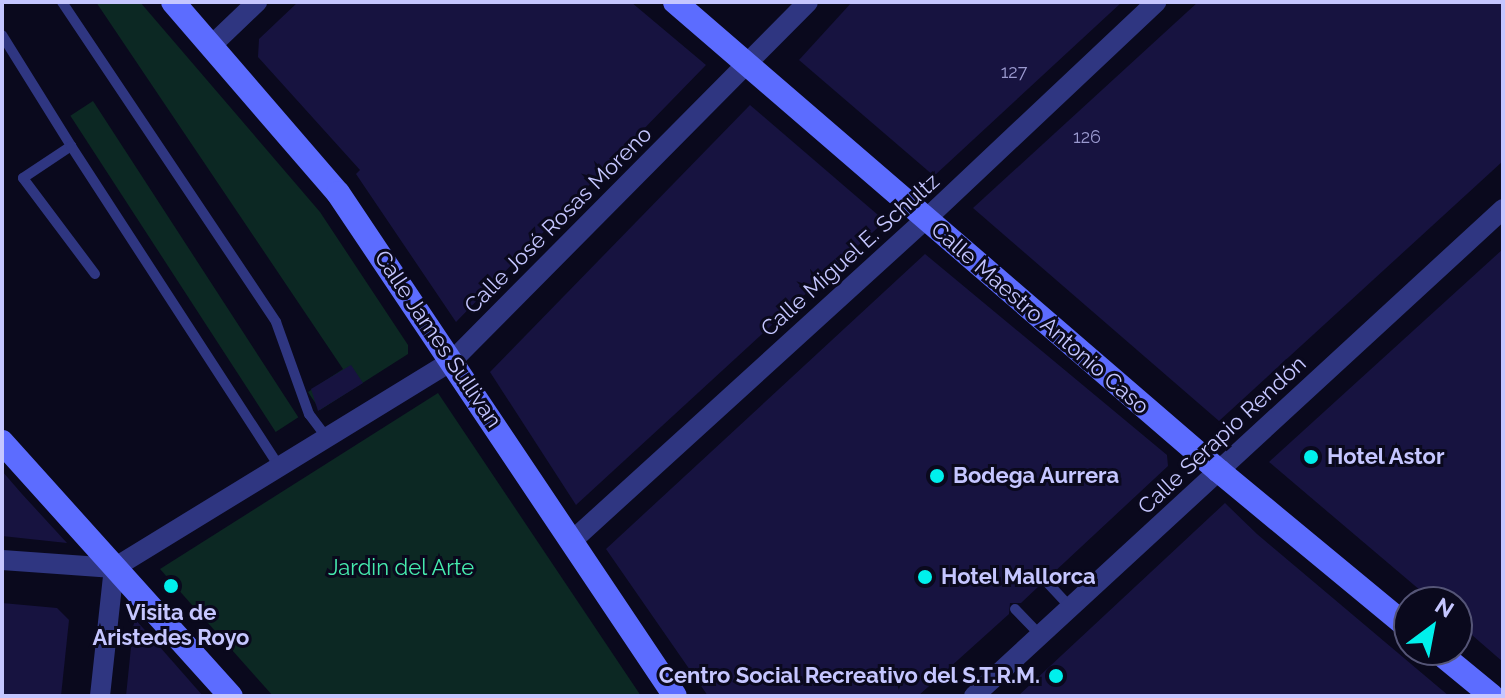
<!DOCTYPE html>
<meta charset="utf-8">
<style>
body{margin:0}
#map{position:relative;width:1505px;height:698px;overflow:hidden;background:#0a091d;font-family:Raleway,sans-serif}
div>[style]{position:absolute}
.green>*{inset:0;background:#0c2823;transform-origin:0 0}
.building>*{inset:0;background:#171340}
.lane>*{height:10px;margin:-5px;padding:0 5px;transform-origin:5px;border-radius:5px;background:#2f3681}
.street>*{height:20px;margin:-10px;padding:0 10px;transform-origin:10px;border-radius:10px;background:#2f3681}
.secondary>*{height:24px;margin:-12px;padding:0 12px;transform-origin:12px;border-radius:12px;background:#5c6cff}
.dots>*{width:22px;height:22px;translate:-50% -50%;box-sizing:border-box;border:4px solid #0a091d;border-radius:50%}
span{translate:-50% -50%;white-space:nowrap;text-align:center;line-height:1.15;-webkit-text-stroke:6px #0a091d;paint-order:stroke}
.number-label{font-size:18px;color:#9a99cf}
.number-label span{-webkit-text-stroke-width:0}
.street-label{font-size:22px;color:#c5c6ff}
.poi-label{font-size:22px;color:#c5c6ff;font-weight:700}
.left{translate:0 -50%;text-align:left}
.right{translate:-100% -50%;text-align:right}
.park-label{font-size:22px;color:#46ebae}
.frame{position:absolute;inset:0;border:4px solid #c5c6ff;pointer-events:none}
.north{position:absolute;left:1393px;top:586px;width:80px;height:80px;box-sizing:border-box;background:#0a091d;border:2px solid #557;border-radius:50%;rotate:32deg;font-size:22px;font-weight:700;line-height:32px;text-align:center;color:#c5c6ff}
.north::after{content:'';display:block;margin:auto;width:28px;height:36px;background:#00f0ec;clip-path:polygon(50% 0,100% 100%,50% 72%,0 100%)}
</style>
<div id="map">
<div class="green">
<i style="clip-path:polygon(96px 2px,140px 2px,320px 212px,408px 345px,408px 354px,320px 410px,308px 392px,343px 369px)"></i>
<i style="left:93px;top:101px;width:377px;height:27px;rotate:57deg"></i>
<i style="clip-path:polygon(438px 393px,641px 696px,273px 696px,160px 569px)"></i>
</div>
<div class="building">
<i style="clip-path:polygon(298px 2px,631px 2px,706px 65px,456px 322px,356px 174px,360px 170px,258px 57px,259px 39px)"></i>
<i style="clip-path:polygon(852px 2px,1122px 2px,934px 176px,799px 60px)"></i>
<i style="clip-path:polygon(1198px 2px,1503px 2px,1503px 161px,1219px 421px,973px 208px)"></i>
<i style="clip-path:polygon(750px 105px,885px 221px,576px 505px,490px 372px)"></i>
<i style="clip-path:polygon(1503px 249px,1503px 662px,1457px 622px,1457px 602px,1434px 602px,1269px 462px)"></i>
<i style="clip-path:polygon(925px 254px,1167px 455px,1168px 466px,1051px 575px,1040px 574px,1039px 586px,1021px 603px,1010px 603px,1009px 614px,918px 696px,708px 696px,606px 549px)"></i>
<i style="clip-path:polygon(351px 365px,363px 383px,318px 411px,311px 389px)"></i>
<i style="clip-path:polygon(2px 471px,22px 494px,67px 543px,2px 536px)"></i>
<i style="clip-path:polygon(1225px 503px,1257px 534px,1449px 696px,1018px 696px)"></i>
<i style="clip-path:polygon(2px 603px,57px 608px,69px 620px,61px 696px,2px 696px)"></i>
<i style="clip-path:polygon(134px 618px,152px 638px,203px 696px,126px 696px)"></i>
</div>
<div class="lane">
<i style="left:62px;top:2px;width:385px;rotate:56.2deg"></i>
<i style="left:276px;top:322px;width:98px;rotate:70.3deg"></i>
<i style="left:309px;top:414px;width:31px;rotate:53deg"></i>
<i style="left:2px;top:35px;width:131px;rotate:58.1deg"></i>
<i style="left:95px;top:274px;width:120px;rotate:-126.9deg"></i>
<i style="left:23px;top:178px;width:58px;rotate:-33.7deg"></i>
<i style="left:71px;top:146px;width:384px;rotate:57deg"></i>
<i style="left:1045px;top:580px;width:38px;rotate:47deg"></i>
<i style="left:1015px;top:609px;width:37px;rotate:46deg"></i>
</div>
<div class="street">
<i style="left:211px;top:46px;width:64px;rotate:-43.7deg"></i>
<i style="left:573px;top:540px;width:476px;rotate:-42.3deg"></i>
<i style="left:925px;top:220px;width:318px;rotate:-43.3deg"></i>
<i style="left:2px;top:560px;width:112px;rotate:4.1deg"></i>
<i style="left:114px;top:568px;width:398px;rotate:-31.5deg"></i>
<i style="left:453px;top:360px;width:504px;rotate:-45.24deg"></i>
<i style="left:100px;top:696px;width:129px;rotate:-83.8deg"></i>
<i style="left:974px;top:696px;width:719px;rotate:-42.63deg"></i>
</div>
<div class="secondary">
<i style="left:173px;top:2px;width:252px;rotate:49.2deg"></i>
<i style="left:338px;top:193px;width:605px;rotate:56.18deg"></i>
<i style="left:675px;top:2px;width:718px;rotate:40.77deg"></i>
<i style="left:1219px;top:471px;width:246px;rotate:39.6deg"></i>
<i style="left:2px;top:442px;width:342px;rotate:48deg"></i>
<i style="left:1436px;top:650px;width:72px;rotate:39.4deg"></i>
</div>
<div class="dots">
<i style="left:1311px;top:457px;background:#00f0ec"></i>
<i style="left:937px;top:476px;background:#00f0ec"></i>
<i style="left:925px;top:577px;background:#00f0ec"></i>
<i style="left:171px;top:586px;background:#00f0ec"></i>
<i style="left:1056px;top:676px;background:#00f0ec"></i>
</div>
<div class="number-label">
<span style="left:1014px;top:72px">127</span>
<span style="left:1087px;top:137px">126</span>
</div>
<div class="street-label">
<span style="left:558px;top:220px;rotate:-45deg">Calle José Rosas Moreno</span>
<span style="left:850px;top:255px;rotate:-42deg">Calle Miguel E. Schultz</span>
<span style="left:1040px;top:318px;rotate:41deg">Calle Maestro Antonio Caso</span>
<span style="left:438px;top:339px;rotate:56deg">Calle James Sullivan</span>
<span style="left:1222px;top:435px;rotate:-43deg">Calle Serapio Rendón</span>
</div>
<div class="poi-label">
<span class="left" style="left:1327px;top:457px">Hotel Astor</span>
<span class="left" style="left:953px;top:476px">Bodega Aurrera</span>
<span class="left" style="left:941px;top:577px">Hotel Mallorca</span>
<span style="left:171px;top:625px">Visita de<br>Aristedes Royo</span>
<span class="right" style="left:1040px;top:676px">Centro Social Recreativo del S.T.R.M.</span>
</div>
<div class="park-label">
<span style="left:401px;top:568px">Jardin del Arte</span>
</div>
<div class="frame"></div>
<div class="north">N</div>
</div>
